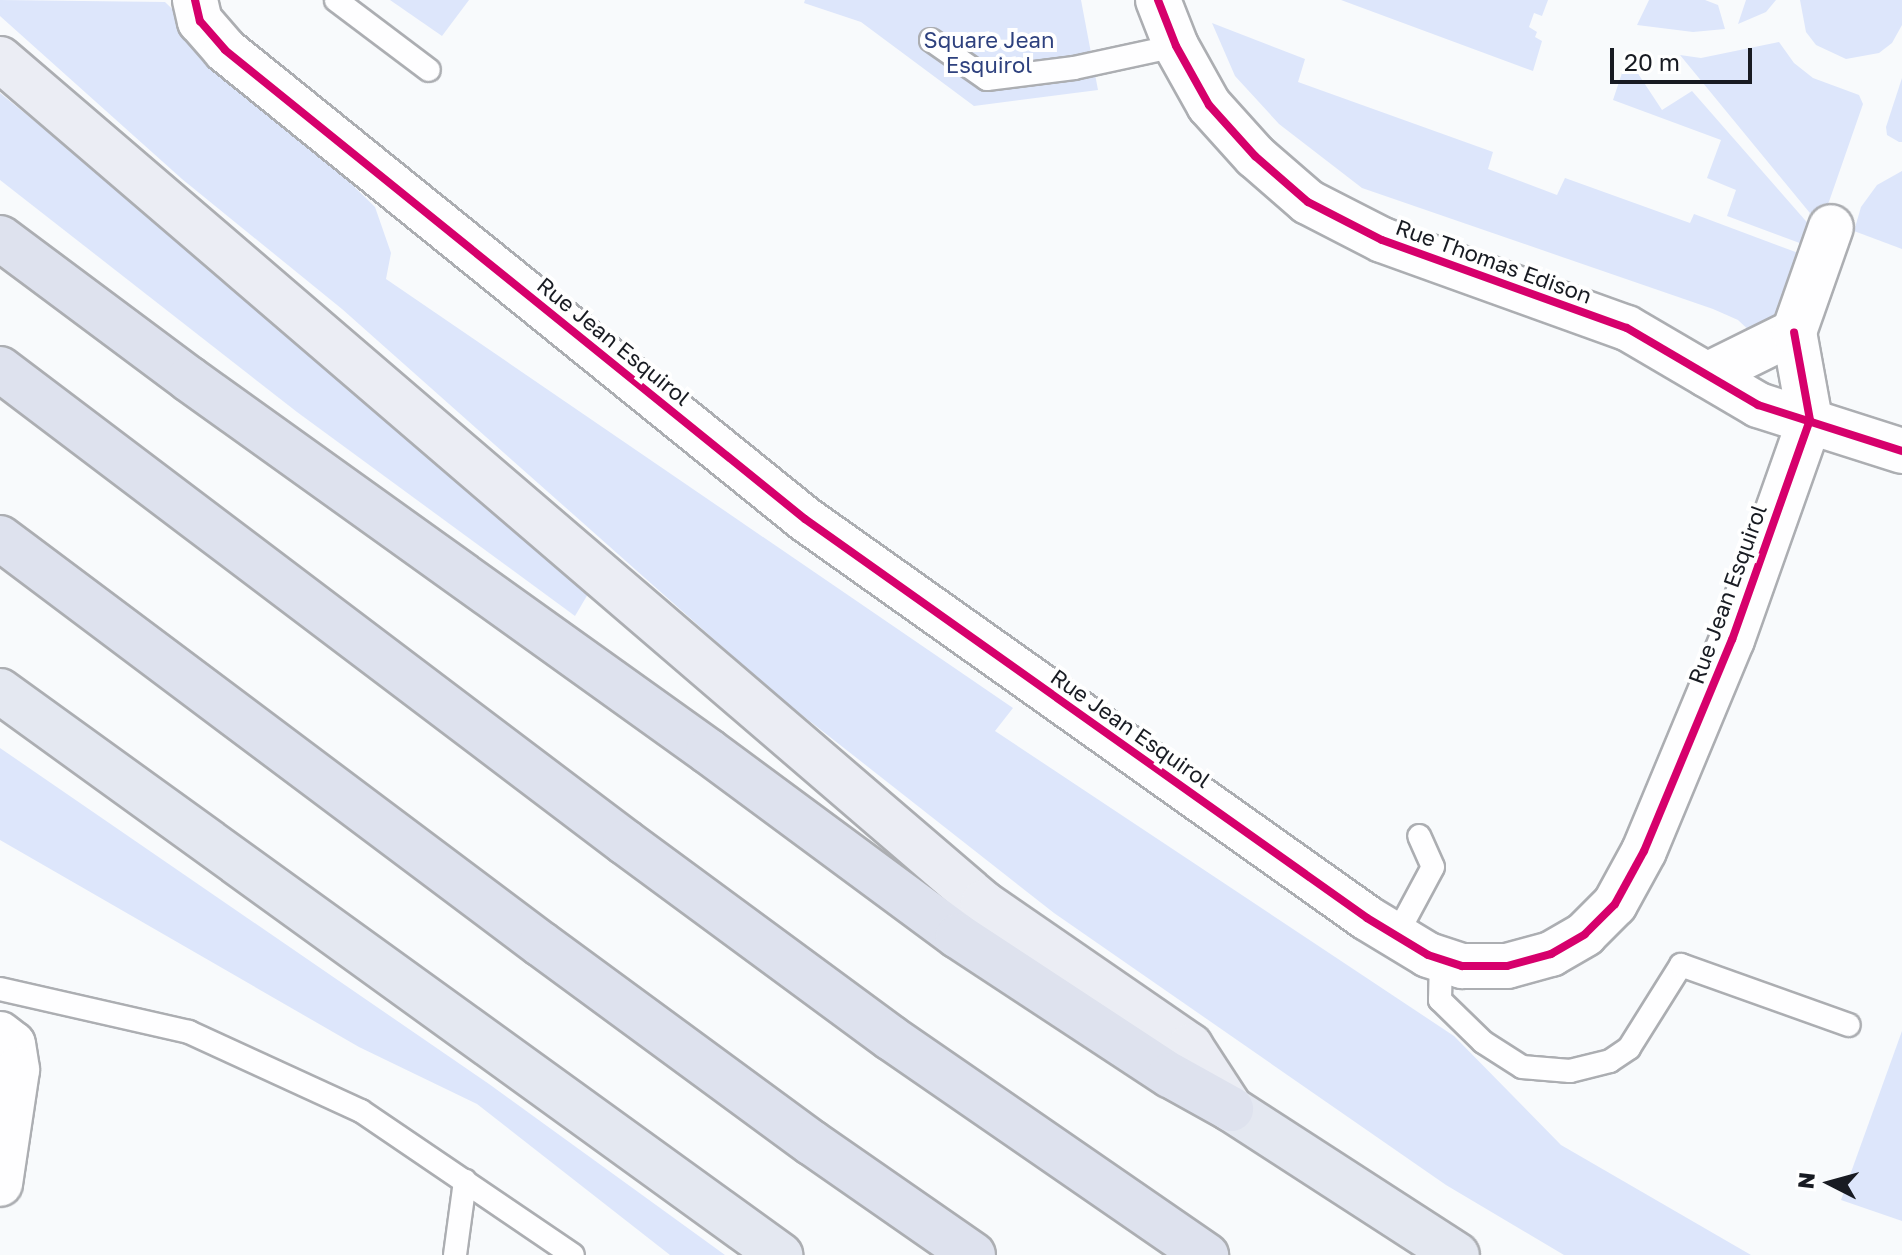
<!DOCTYPE html>
<style>
body{margin:0}
#map{position:relative;width:1902px;height:1255px;overflow:hidden;background:#f8fafc;font-family:"Golos Text",sans-serif}
div>[style]{position:absolute}
.green>*{inset:0;background:#dde6fb}
.roads{filter:drop-shadow(2px 0 #acaeb2) drop-shadow(-2px 0 #acaeb2) drop-shadow(0 2px #acaeb2) drop-shadow(0 -2px #acaeb2)}
.service>*{height:22px;margin:-11px;padding:0 11px;transform-origin:11px;border-radius:11px;background:#fefeff}
.minor>*{height:44px;margin:-22px;padding:0 22px;transform-origin:22px;border-radius:22px;background:#fefeff}
.primary>*{height:44px;margin:-22px;padding:0 22px;transform-origin:22px;border-radius:22px;background:#ebedf4}
.trunk>*{height:44px;margin:-22px;padding:0 22px;transform-origin:22px;border-radius:22px;background:#e4e8f1}
.motorway>*{height:44px;margin:-22px;padding:0 22px;transform-origin:22px;border-radius:22px;background:#dee2ee}
.cycleway>*{height:8px;margin:-4px;padding:0 4px;transform-origin:4px;border-radius:4px;background:#d6006c}
span{translate:-50% -50%;white-space:nowrap;text-align:center;line-height:1.15;-webkit-text-stroke:8px #fff;paint-order:stroke}
.park-label{font-size:22px;color:#2e417e}
.street-label{font-size:22px;color:#181b22}
.north{position:absolute;left:1790px;top:1143px;width:80px;height:80px;-webkit-text-stroke:6px #fff;paint-order:stroke;rotate:276deg;font-size:22px;font-weight:700;line-height:32px;text-align:center;color:#181b22}
.north::after{content:'';display:block;margin:auto;width:28px;height:36px;background:#181b22;clip-path:polygon(50% 0,100% 100%,50% 72%,0 100%)}
.scale{position:absolute;left:1610px;top:48px;width:142px;height:36px;box-sizing:border-box;border:4px solid #181b22;border-top:0;padding-left:10px;font-size:24px;line-height:28px;white-space:nowrap;color:#181b22;-webkit-text-stroke:6px #fff;paint-order:stroke}
</style>
<div id="map">
<div class="green">
<i style="clip-path:polygon(0 0,165px 2px,375px 207px,391px 253px,386px 279px,1013px 708px,995px 731px,1454px 1036px,1561px 1145px,1751px 1255px,1564px 1255px,1446px 1185px,1054px 913px,779px 697px,342px 309px,182px 179px,0 16px)"></i>
<i style="clip-path:polygon(390px 0,469px 0,442px 36px)"></i>
<i style="clip-path:polygon(805px 0,1081px 0,1098px 90px,974px 106px,861px 22px,804px 3px)"></i>
<i style="clip-path:polygon(1341px 0,1548px 0,1542px 16px,1534px 13px,1529px 27px,1537px 32px,1535px 37px,1542px 41px,1533px 71px)"></i>
<i style="clip-path:polygon(1649px 0,1705px 0,1718px 5px,1725px 29px,1693px 32px,1637px 25px)"></i>
<i style="clip-path:polygon(1746px 0,1776px 0,1766px 12px,1738px 24px)"></i>
<i style="clip-path:polygon(1800px 0,1902px 0,1902px 25px,1892px 43px,1879px 53px,1846px 59px,1816px 45px,1806px 32px)"></i>
<i style="clip-path:polygon(1212px 23px,1305px 59px,1298px 82px,1493px 152px,1488px 169px,1557px 195px,1565px 178px,1690px 223px,1694px 214px,1801px 254px,1779px 309px,1766px 328px,1755px 336px,1738px 320px,1713px 309px,1362px 188px,1279px 124px,1235px 76px)"></i>
<i style="clip-path:polygon(1779px 42px,1794px 63px,1813px 78px,1859px 95px,1863px 104px,1824px 216px,1814px 218px,1680px 55px,1701px 58px)"></i>
<i style="clip-path:polygon(1624px 67px,1635px 69px,1662px 110px,1692px 91px,1812px 228px,1805px 245px,1727px 216px,1736px 190px,1707px 178px,1721px 140px,1613px 100px)"></i>
<i style="clip-path:polygon(1902px 78px,1902px 142px,1899px 142px,1887px 135px,1886px 127px)"></i>
<i style="clip-path:polygon(0 93px,325px 358px,588px 594px,575px 616px,297px 412px,0 180px)"></i>
<i style="clip-path:polygon(1902px 171px,1902px 249px,1854px 231px,1861px 207px,1877px 185px)"></i>
<i style="clip-path:polygon(0 748px,489px 1084px,725px 1255px,670px 1255px,477px 1104px,359px 1047px,0 840px)"></i>
<i style="clip-path:polygon(1902px 1031px,1902px 1221px,1841px 1200px)"></i>
</div>
<div class="roads">
<div class="service">
<i style="left:336px;top:0;width:116px;rotate:37deg"></i>
<i style="left:931px;top:40px;width:68px;rotate:34.9deg"></i>
<i style="left:987px;top:79px;width:88px;rotate:-7.2deg"></i>
<i style="left:1074px;top:68px;width:104px;rotate:-12.2deg"></i>
<i style="left:1396px;top:936px;width:78px;rotate:-61.8deg"></i>
<i style="left:1433px;top:867px;width:34px;rotate:-114deg"></i>
<i style="left:1441px;top:959px;width:41px;rotate:91.4deg"></i>
<i style="left:1440px;top:1000px;width:60px;rotate:44.3deg"></i>
<i style="left:1483px;top:1042px;width:46px;rotate:32.7deg"></i>
<i style="left:1522px;top:1067px;width:48px;rotate:4.8deg"></i>
<i style="left:1570px;top:1071px;width:41px;rotate:-14deg"></i>
<i style="left:1610px;top:1061px;width:23px;rotate:-34deg"></i>
<i style="left:1629px;top:1048px;width:98px;rotate:-57.9deg"></i>
<i style="left:1681px;top:965px;width:178px;rotate:19.7deg"></i>
<i style="left:0;top:989px;width:194px;rotate:12.8deg"></i>
<i style="left:189px;top:1032px;width:189px;rotate:24.7deg"></i>
<i style="left:361px;top:1111px;width:256px;rotate:34.2deg"></i>
<i style="left:455px;top:1255px;width:75px;rotate:-82.3deg"></i>
</div>
<div class="minor">
<i style="left:195px;top:0;width:22px;rotate:77deg"></i>
<i style="left:200px;top:21px;width:38px;rotate:49deg"></i>
<i style="left:225px;top:50px;width:746px;rotate:38.96deg"></i>
<i style="left:805px;top:519px;width:689px;rotate:35.37deg"></i>
<i style="left:1367px;top:918px;width:71px;rotate:31.2deg"></i>
<i style="left:1428px;top:955px;width:36px;rotate:18deg"></i>
<i style="left:1462px;top:966px;width:45px"></i>
<i style="left:1507px;top:966px;width:46px;rotate:-15.3deg"></i>
<i style="left:1551px;top:954px;width:39px;rotate:-30deg"></i>
<i style="left:1585px;top:934px;width:42px;rotate:-45deg"></i>
<i style="left:1615px;top:904px;width:60px;rotate:-61.3deg"></i>
<i style="left:1644px;top:851px;width:229px;rotate:-67.4deg"></i>
<i style="left:1732px;top:640px;width:233px;rotate:-70.5deg"></i>
<i style="left:1810px;top:420px;width:89px;rotate:-100.3deg"></i>
<i style="left:1158px;top:0;width:49px;rotate:68.6deg"></i>
<i style="left:1176px;top:46px;width:68px;rotate:60.8deg"></i>
<i style="left:1209px;top:105px;width:69px;rotate:48deg"></i>
<i style="left:1255px;top:156px;width:70px;rotate:41deg"></i>
<i style="left:1308px;top:202px;width:83px;rotate:27.2deg"></i>
<i style="left:1382px;top:240px;width:260px;rotate:19.8deg"></i>
<i style="left:1627px;top:328px;width:152px;rotate:30.4deg"></i>
<i style="left:1758px;top:405px;width:151px;rotate:17.7deg"></i>
<i style="left:1707px;top:375px;width:97px;rotate:-26.3deg"></i>
<i style="left:1794px;top:332px;width:111px;rotate:-70.6deg"></i>
<i style="left:0;top:1034px;width:16px;rotate:38deg"></i>
<i style="left:13px;top:1044px;width:26px;rotate:81deg"></i>
<i style="left:17px;top:1070px;width:115px;rotate:98.5deg"></i>
</div>
<div class="primary">
<i style="left:0;top:59px;width:1296px;rotate:40.65deg"></i>
<i style="left:983px;top:903px;width:252px;rotate:34.6deg"></i>
<i style="left:1190px;top:1046px;width:75px;rotate:56.9deg"></i>
</div>
<div class="trunk">
<i style="left:0;top:691px;width:963px;rotate:35.87deg"></i>
<i style="left:1231px;top:1109px;width:269px;rotate:32.9deg"></i>
</div>
<div class="motorway">
<i style="left:0;top:238px;width:236px;rotate:36.7deg"></i>
<i style="left:189px;top:379px;width:639px;rotate:35.63deg"></i>
<i style="left:708px;top:751px;width:311px;rotate:36.5deg"></i>
<i style="left:958px;top:936px;width:254px;rotate:33.3deg"></i>
<i style="left:1170px;top:1075px;width:70px;rotate:29.1deg"></i>
<i style="left:0;top:369px;width:784px;rotate:37.12deg"></i>
<i style="left:625px;top:842px;width:330px;rotate:36.4deg"></i>
<i style="left:891px;top:1038px;width:383px;rotate:34.6deg"></i>
<i style="left:0;top:538px;width:676px;rotate:36.89deg"></i>
<i style="left:541px;top:944px;width:336px;rotate:36.3deg"></i>
<i style="left:812px;top:1143px;width:196px;rotate:34.8deg"></i>
</div>
</div>
<div class="cycleway">
<i style="left:195px;top:0;width:22px;rotate:77deg"></i>
<i style="left:200px;top:21px;width:38px;rotate:49deg"></i>
<i style="left:225px;top:50px;width:746px;rotate:38.96deg"></i>
<i style="left:805px;top:519px;width:689px;rotate:35.37deg"></i>
<i style="left:1367px;top:918px;width:71px;rotate:31.2deg"></i>
<i style="left:1428px;top:955px;width:36px;rotate:18deg"></i>
<i style="left:1462px;top:966px;width:45px"></i>
<i style="left:1507px;top:966px;width:46px;rotate:-15.3deg"></i>
<i style="left:1551px;top:954px;width:39px;rotate:-30deg"></i>
<i style="left:1585px;top:934px;width:42px;rotate:-45deg"></i>
<i style="left:1615px;top:904px;width:60px;rotate:-61.3deg"></i>
<i style="left:1644px;top:851px;width:229px;rotate:-67.4deg"></i>
<i style="left:1732px;top:640px;width:233px;rotate:-70.5deg"></i>
<i style="left:1810px;top:420px;width:89px;rotate:-100.3deg"></i>
<i style="left:1158px;top:0;width:49px;rotate:68.6deg"></i>
<i style="left:1176px;top:46px;width:68px;rotate:60.8deg"></i>
<i style="left:1209px;top:105px;width:69px;rotate:48deg"></i>
<i style="left:1255px;top:156px;width:70px;rotate:41deg"></i>
<i style="left:1308px;top:202px;width:83px;rotate:27.2deg"></i>
<i style="left:1382px;top:240px;width:260px;rotate:19.8deg"></i>
<i style="left:1627px;top:328px;width:152px;rotate:30.4deg"></i>
<i style="left:1758px;top:405px;width:151px;rotate:17.7deg"></i>
</div>
<div class="park-label">
<span style="left:989px;top:52px">Square Jean<br>Esquirol</span>
</div>
<div class="street-label">
<span style="left:1494px;top:261px;rotate:20deg">Rue Thomas Edison</span>
<span style="left:614px;top:341px;rotate:39deg">Rue Jean Esquirol</span>
<span style="left:1727px;top:594px;rotate:-70deg">Rue Jean Esquirol</span>
<span style="left:1131px;top:728px;rotate:35deg">Rue Jean Esquirol</span>
</div>
<div class="north">N</div>
<div class="scale">20 m</div>
</div>
